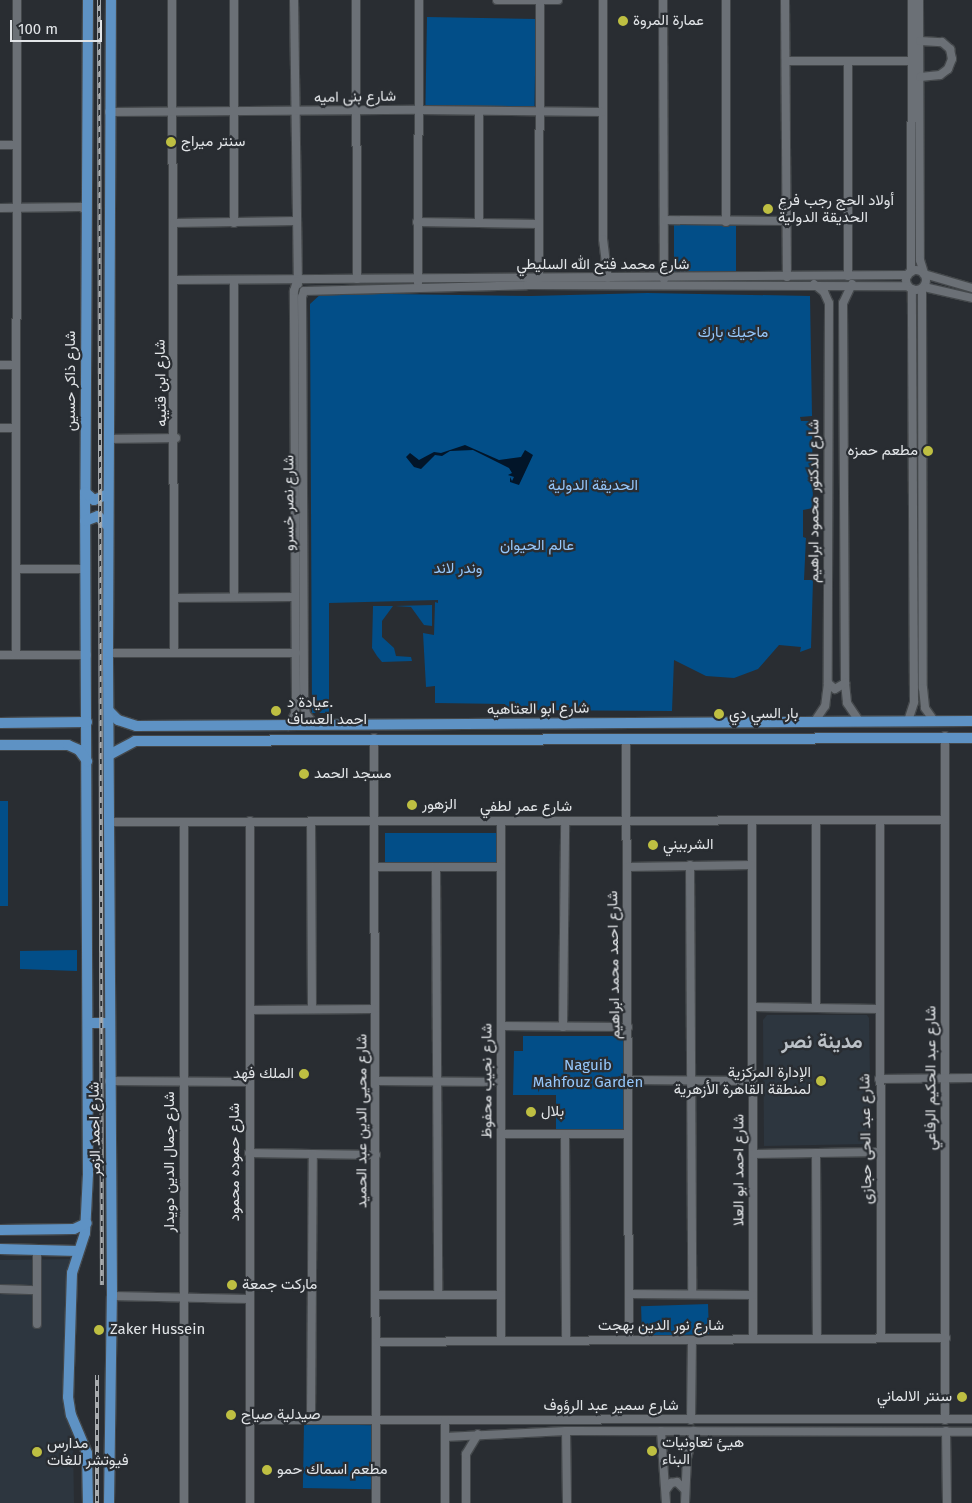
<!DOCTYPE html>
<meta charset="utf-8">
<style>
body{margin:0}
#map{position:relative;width:972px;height:1503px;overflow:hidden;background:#292d32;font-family:"Fira Sans",Vazirmatn,sans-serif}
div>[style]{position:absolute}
.built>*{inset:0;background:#2d363f}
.green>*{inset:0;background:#024e88;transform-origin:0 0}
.water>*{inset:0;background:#021529}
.roads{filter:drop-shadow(1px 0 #44484b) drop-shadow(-1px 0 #44484b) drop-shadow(0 1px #44484b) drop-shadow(0 -1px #44484b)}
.minor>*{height:8px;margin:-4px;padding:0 4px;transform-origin:4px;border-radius:4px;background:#6b7076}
.minor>.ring{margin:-4px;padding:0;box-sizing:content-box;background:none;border:8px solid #6b7076;border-radius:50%}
.major>*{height:10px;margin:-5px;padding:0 5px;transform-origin:5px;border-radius:5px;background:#5e92c4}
.rail>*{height:4px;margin-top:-2px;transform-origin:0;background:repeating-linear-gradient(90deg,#292d32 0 5.5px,#a8acaf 0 11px);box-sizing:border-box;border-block:1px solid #a8acaf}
.dots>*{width:14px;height:14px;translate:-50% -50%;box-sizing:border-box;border:2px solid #292d32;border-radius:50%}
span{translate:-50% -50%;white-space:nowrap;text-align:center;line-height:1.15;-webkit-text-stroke:4.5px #292d32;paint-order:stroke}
.poi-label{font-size:15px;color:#e2e5e8}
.left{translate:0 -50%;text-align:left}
.right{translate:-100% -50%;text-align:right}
.street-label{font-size:15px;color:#e2e5e8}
.park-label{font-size:15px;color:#96c7fb}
.district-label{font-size:20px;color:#bac0c6;font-weight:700}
.scale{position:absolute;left:10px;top:20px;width:92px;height:22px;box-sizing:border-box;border:2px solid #e2e5e8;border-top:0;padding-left:6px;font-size:15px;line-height:18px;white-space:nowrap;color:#e2e5e8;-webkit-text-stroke:4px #292d32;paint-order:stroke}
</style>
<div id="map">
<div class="built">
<i style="clip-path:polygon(767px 1015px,867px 1015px,869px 1018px,871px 1140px,867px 1144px,764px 1146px,763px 1020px)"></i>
<i style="clip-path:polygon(76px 1259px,72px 1375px,74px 1503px,0 1503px,0 1260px)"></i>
</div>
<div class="green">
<i style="left:427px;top:17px;width:109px;height:88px;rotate:1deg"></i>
<i style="left:674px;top:225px;width:62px;height:47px"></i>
<i style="clip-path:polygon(322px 293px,531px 296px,647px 293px,810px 296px,812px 416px,800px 417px,801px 421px,812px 421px,813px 508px,803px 510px,803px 537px,806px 538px,804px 580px,813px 580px,811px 648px,800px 652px,801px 647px,779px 645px,758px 669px,734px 678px,706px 676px,674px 660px,672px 711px,507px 710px,505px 704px,435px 703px,435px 686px,426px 687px,423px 633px,434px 635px,435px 602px,438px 603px,438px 600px,329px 603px,329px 713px,312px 713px,310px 304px)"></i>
<i style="clip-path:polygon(432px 605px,432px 626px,424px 625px,411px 607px,395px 606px)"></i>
<i style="clip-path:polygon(373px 606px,393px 606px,382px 621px,382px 637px,394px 648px,396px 656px,411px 657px,412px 661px,382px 662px,377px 656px,372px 648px)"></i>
<i style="left:0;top:801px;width:8px;height:105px"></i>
<i style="left:385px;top:833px;width:113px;height:34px"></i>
<i style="clip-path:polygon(77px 950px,77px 971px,20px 969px,20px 951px)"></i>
<i style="clip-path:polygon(523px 1036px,626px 1036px,625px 1131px,556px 1131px,556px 1095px,513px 1095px,514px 1051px,523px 1051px)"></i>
<i style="left:708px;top:1304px;width:30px;height:67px;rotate:88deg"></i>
<i style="left:304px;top:1424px;width:68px;height:64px;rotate:1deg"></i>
</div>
<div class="water">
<i style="clip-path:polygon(465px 445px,499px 460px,521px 457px,525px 450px,533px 455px,519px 485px,510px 482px,510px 477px,512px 481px,514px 477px,508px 475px,512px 473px,509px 468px,473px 450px,450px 451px,442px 456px,435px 455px,421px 469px,414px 467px,406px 457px,410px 453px,419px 460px,434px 452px,441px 453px)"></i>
</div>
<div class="roads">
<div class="minor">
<i style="left:172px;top:0;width:653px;rotate:89.82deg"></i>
<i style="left:294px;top:0;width:284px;rotate:89.2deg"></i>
<i style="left:356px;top:0;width:279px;rotate:89.8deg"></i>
<i style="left:497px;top:0;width:61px"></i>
<i style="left:603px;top:0;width:239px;rotate:90deg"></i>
<i style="left:603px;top:239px;width:39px;rotate:83deg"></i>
<i style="left:663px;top:0;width:279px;rotate:89.8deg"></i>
<i style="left:785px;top:0;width:277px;rotate:89.6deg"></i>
<i style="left:919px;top:0;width:260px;rotate:89.8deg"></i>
<i style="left:920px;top:260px;width:14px;rotate:73deg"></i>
<i style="left:920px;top:41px;width:22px;rotate:3deg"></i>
<i style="left:942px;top:42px;width:11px;rotate:41deg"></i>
<i style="left:950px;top:49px;width:10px;rotate:79deg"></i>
<i style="left:952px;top:59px;width:11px;rotate:112deg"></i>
<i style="left:948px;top:69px;width:10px;rotate:143deg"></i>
<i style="left:940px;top:75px;width:20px;rotate:174deg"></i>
<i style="left:786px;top:61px;width:126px"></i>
<i style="left:109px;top:112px;width:310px;rotate:-0.4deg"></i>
<i style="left:419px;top:110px;width:183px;rotate:0.6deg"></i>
<i style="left:0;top:145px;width:17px"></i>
<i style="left:0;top:208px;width:81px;rotate:-0.7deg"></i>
<i style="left:81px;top:207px;width:7px;rotate:34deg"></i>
<i style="left:665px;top:220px;width:122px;rotate:0.5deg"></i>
<i style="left:417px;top:222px;width:122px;rotate:0.9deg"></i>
<i style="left:726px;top:222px;width:222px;rotate:-90deg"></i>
<i style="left:174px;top:223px;width:122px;rotate:-0.9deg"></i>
<i style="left:234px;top:223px;width:223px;rotate:-90deg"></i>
<i style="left:479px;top:223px;width:112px;rotate:-90deg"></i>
<i class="ring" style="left:906px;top:270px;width:12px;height:12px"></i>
<i style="left:911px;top:272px;width:272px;rotate:-89.8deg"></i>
<i style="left:924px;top:274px;width:50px;rotate:16.3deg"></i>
<i style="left:848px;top:276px;width:215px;rotate:-90deg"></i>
<i style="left:539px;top:279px;width:279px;rotate:-89.8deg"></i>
<i style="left:174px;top:280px;width:734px;rotate:-0.39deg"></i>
<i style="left:234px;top:281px;width:316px;rotate:90deg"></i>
<i style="left:418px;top:283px;width:283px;rotate:-89.8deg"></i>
<i style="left:814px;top:284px;width:13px;rotate:39deg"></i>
<i style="left:824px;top:292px;width:12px;rotate:66deg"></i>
<i style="left:829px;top:303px;width:380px;rotate:90.2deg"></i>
<i style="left:828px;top:683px;width:23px;rotate:97deg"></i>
<i style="left:825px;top:706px;width:18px;rotate:124deg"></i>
<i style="left:852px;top:284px;width:21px;rotate:115deg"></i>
<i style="left:843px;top:303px;width:380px;rotate:89.7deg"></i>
<i style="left:845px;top:683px;width:20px;rotate:84deg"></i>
<i style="left:847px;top:703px;width:22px;rotate:56deg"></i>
<i style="left:924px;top:287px;width:49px;rotate:12.9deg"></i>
<i style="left:922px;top:289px;width:399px;rotate:89.9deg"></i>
<i style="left:923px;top:688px;width:20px;rotate:84deg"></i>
<i style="left:925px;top:708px;width:16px;rotate:55deg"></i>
<i style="left:304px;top:291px;width:223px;rotate:-1.5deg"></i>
<i style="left:527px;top:285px;width:381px;rotate:0.2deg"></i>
<i style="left:304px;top:291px;width:6px;rotate:108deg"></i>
<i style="left:302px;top:297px;width:405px;rotate:89.7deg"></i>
<i style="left:304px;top:702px;width:12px;rotate:81deg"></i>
<i style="left:306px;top:714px;width:14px;rotate:51deg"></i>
<i style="left:0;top:365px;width:16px"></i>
<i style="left:0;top:428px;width:16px"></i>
<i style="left:109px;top:439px;width:67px;rotate:-0.9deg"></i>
<i style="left:16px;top:569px;width:70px"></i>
<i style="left:174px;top:598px;width:121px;rotate:-0.5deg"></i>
<i style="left:108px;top:653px;width:188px"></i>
<i style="left:0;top:655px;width:87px"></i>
<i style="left:16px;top:655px;width:655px;rotate:-89.91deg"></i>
<i style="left:828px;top:683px;width:9px;rotate:41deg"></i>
<i style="left:835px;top:689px;width:12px;rotate:-31deg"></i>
<i style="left:908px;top:721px;width:20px;rotate:-72deg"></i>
<i style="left:914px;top:702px;width:413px;rotate:-90.3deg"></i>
<i style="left:288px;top:726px;width:14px;rotate:-60deg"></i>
<i style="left:295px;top:714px;width:13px;rotate:-86deg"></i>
<i style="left:296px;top:701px;width:410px;rotate:-90.3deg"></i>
<i style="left:294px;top:291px;width:10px;rotate:-73deg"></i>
<i style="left:945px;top:736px;width:684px;rotate:90deg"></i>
<i style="left:374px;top:738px;width:765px;rotate:89.85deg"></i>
<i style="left:626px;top:739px;width:601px;rotate:89.71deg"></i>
<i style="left:752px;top:820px;width:519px;rotate:89.89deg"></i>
<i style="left:816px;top:820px;width:188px;rotate:90deg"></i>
<i style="left:880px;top:820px;width:518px;rotate:89.89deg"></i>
<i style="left:311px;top:821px;width:188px;rotate:89.7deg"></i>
<i style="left:501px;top:821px;width:520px;rotate:90deg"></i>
<i style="left:108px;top:822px;width:837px;rotate:-0.14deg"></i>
<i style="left:690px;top:865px;width:429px;rotate:89.7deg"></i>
<i style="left:374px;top:867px;width:127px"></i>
<i style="left:436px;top:867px;width:428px;rotate:89.7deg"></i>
<i style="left:627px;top:867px;width:124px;rotate:-0.9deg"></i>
<i style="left:752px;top:1007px;width:126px;rotate:0.9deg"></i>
<i style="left:250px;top:1010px;width:125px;rotate:-0.5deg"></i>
<i style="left:501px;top:1026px;width:127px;rotate:0.5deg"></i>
<i style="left:563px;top:1027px;width:206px;rotate:-89.4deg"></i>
<i style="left:879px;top:1079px;width:93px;rotate:-0.6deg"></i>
<i style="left:630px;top:1080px;width:123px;rotate:0.5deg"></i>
<i style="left:109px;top:1081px;width:140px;rotate:0.4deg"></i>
<i style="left:376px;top:1081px;width:125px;rotate:0.5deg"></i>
<i style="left:501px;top:1134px;width:127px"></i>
<i style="left:565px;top:1134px;width:206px;rotate:89.7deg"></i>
<i style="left:249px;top:1153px;width:127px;rotate:0.9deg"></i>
<i style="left:816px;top:1153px;width:186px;rotate:89.7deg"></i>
<i style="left:753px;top:1154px;width:127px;rotate:-0.9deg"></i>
<i style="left:0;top:1289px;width:37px;rotate:2deg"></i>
<i style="left:629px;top:1294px;width:124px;rotate:0.5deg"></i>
<i style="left:375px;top:1295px;width:126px"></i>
<i style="left:112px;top:1296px;width:136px;rotate:1.3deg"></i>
<i style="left:37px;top:1324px;width:75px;rotate:-90deg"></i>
<i style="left:376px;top:1342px;width:570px;rotate:-0.4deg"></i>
<i style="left:311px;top:1418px;width:264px;rotate:-89.6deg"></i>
<i style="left:250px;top:1420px;width:722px;rotate:-0.08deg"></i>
<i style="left:691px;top:1420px;width:80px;rotate:-89.3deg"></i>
<i style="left:566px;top:1431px;width:72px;rotate:89.2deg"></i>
<i style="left:661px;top:1431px;width:72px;rotate:86deg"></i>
<i style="left:946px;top:1431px;width:72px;rotate:89.2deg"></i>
<i style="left:445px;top:1437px;width:121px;rotate:-2.8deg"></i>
<i style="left:566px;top:1431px;width:406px;rotate:0.1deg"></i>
<i style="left:666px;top:1490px;width:9px;rotate:-54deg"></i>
<i style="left:671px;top:1483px;width:6px;rotate:-9deg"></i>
<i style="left:677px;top:1482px;width:11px;rotate:45deg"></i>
<i style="left:184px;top:1503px;width:681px;rotate:-90deg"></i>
<i style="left:250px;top:1503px;width:682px;rotate:-90deg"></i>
<i style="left:445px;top:1503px;width:83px;rotate:-90deg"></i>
<i style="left:466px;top:1503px;width:49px;rotate:-90deg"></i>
<i style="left:466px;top:1454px;width:23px;rotate:-59deg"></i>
<i style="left:685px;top:1503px;width:45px;rotate:-87.5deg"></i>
<i style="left:687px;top:1458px;width:28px;rotate:-75deg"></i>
</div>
<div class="major">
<i style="left:88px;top:0;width:492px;rotate:90.3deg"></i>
<i style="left:85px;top:492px;width:682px;rotate:89.75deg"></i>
<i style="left:88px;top:1174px;width:59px;rotate:92.9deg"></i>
<i style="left:85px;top:1233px;width:42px;rotate:108deg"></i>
<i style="left:72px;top:1273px;width:124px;rotate:91.8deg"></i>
<i style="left:68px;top:1397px;width:18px;rotate:81deg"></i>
<i style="left:71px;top:1415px;width:41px;rotate:67.2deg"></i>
<i style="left:87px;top:1453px;width:50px;rotate:88.9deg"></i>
<i style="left:85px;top:492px;width:12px;rotate:42deg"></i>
<i style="left:94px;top:500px;width:15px;rotate:-23deg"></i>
<i style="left:85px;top:521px;width:14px;rotate:-21deg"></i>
<i style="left:98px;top:516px;width:14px;rotate:45deg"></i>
<i style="left:109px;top:711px;width:13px;rotate:45deg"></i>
<i style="left:118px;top:720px;width:19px;rotate:18deg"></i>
<i style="left:136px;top:726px;width:836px;rotate:-0.34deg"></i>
<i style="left:0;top:723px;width:87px;rotate:-0.7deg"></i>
<i style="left:0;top:745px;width:68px"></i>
<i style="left:68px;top:745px;width:12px;rotate:24deg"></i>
<i style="left:79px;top:750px;width:14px;rotate:54deg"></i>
<i style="left:109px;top:755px;width:30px;rotate:-28deg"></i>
<i style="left:135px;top:741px;width:837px;rotate:-0.21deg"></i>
<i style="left:88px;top:1023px;width:21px"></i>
<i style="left:0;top:1230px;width:74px;rotate:-0.8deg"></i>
<i style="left:74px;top:1229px;width:14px;rotate:-25deg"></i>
<i style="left:0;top:1249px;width:78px;rotate:1.5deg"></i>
<i style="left:109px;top:1503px;width:207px;rotate:-89.2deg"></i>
<i style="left:112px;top:1296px;width:643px;rotate:-90.36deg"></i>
<i style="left:108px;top:653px;width:653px;rotate:-89.74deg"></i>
</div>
</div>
<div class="rail">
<i style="left:99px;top:0;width:1285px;rotate:89.87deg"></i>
<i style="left:97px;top:1375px;width:128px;rotate:90deg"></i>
</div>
<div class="dots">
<i style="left:623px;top:21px;background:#bebf42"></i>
<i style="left:171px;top:142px;background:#bebf42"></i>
<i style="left:768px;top:209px;background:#bebf42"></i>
<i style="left:928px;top:451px;background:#bebf42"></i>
<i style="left:276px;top:711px;background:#bebf42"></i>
<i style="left:719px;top:714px;background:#bebf42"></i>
<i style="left:304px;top:774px;background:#bebf42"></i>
<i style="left:412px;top:805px;background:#bebf42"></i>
<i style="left:653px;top:845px;background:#bebf42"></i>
<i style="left:304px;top:1074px;background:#bebf42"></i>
<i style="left:821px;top:1081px;background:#bebf42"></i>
<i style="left:531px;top:1112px;background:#bebf42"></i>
<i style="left:232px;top:1285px;background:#bebf42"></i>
<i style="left:99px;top:1330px;background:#bebf42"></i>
<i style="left:962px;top:1397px;background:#bebf42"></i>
<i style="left:231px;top:1415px;background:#bebf42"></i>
<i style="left:652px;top:1451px;background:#bebf42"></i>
<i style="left:37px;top:1452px;background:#bebf42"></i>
<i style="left:267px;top:1470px;background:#bebf42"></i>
</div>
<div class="poi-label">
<span class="left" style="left:633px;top:21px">عمارة المروة</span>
<span class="left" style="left:181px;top:142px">سنتر ميراج</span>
<span class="left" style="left:778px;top:209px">أولاد الحج رجب فرع<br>الحديقة الدولية</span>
<span class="right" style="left:918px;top:451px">مطعم حمزه</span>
<span class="left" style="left:287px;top:711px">عيادة د.<br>احمد العساف</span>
<span class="left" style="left:729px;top:714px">بار السي دي</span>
<span class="left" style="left:314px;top:774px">مسجد الحمد</span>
<span class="left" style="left:422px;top:805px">الزهور</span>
<span class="left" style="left:663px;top:845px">الشربيني</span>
<span class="right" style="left:811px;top:1081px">الإدارة المركزية<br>لمنطقة القاهرة الأزهرية</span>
<span class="right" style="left:294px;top:1074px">الملك فهد</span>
<span class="left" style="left:541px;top:1112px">بلال</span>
<span class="left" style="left:242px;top:1285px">ماركت جمعة</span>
<span class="left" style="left:110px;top:1330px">Zaker Hussein</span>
<span class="right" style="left:952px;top:1397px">سنتر الالماني</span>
<span class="left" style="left:241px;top:1415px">صيدلية صياح</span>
<span class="left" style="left:662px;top:1451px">هيئ تعاونيات<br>البناء</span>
<span class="left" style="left:47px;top:1452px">مدارس<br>فيوتشر للغات</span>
<span class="left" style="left:277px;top:1470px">مطعم اسماك حمو</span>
</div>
<div class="street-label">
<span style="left:355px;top:97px;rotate:-1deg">شارع بنى اميه</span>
<span style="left:603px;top:265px">شارع محمد فتح الله السليطي</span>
<span style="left:71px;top:381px;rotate:-90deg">شارع ذاكر حسين</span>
<span style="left:161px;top:383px;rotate:-91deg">شارع ابن قتيبه</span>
<span style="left:814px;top:501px;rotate:-90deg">شارع الدكتور محمود ابراهيم</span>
<span style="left:289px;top:503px;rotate:-90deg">شارع نصر خسرو</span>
<span style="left:538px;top:709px;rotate:-1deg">شارع ابو العتاهيه</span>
<span style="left:526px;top:807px">شارع عمر لطفي</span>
<span style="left:614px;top:965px;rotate:-91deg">شارع احمد محمد ابراهيم</span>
<span style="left:931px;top:1078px;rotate:-90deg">شارع عبد الحكيم الرفاعي</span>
<span style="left:487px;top:1081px;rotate:-90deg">شارع نجيب محفوظ</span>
<span style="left:362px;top:1121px;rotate:-90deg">شارع محيى الدين عبد الحميد</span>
<span style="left:95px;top:1129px;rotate:-91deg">شارع احمد الزمر</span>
<span style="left:866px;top:1139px;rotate:-91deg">شارع عبد الحى حجازى</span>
<span style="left:170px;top:1162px;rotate:-90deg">شارع جمال الدين دويدار</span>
<span style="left:235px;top:1162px;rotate:-90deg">شارع حموده محمود</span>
<span style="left:739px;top:1170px;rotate:-90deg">شارع احمد ابو العلا</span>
<span style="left:661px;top:1326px">شارع نور الدين بهجت</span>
<span style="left:611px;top:1406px">شارع سمير عبد الرؤوف</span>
</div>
<div class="park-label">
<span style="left:733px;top:333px">ماجيك بارك</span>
<span style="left:593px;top:486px">الحديقة الدولية</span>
<span style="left:537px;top:546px">عالم الحيوان</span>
<span style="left:458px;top:569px">وندر لاند</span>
<span style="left:588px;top:1074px">Naguib<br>Mahfouz Garden</span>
</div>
<div class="district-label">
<span style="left:822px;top:1041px">مدينة نصر</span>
</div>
<div class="scale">100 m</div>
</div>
